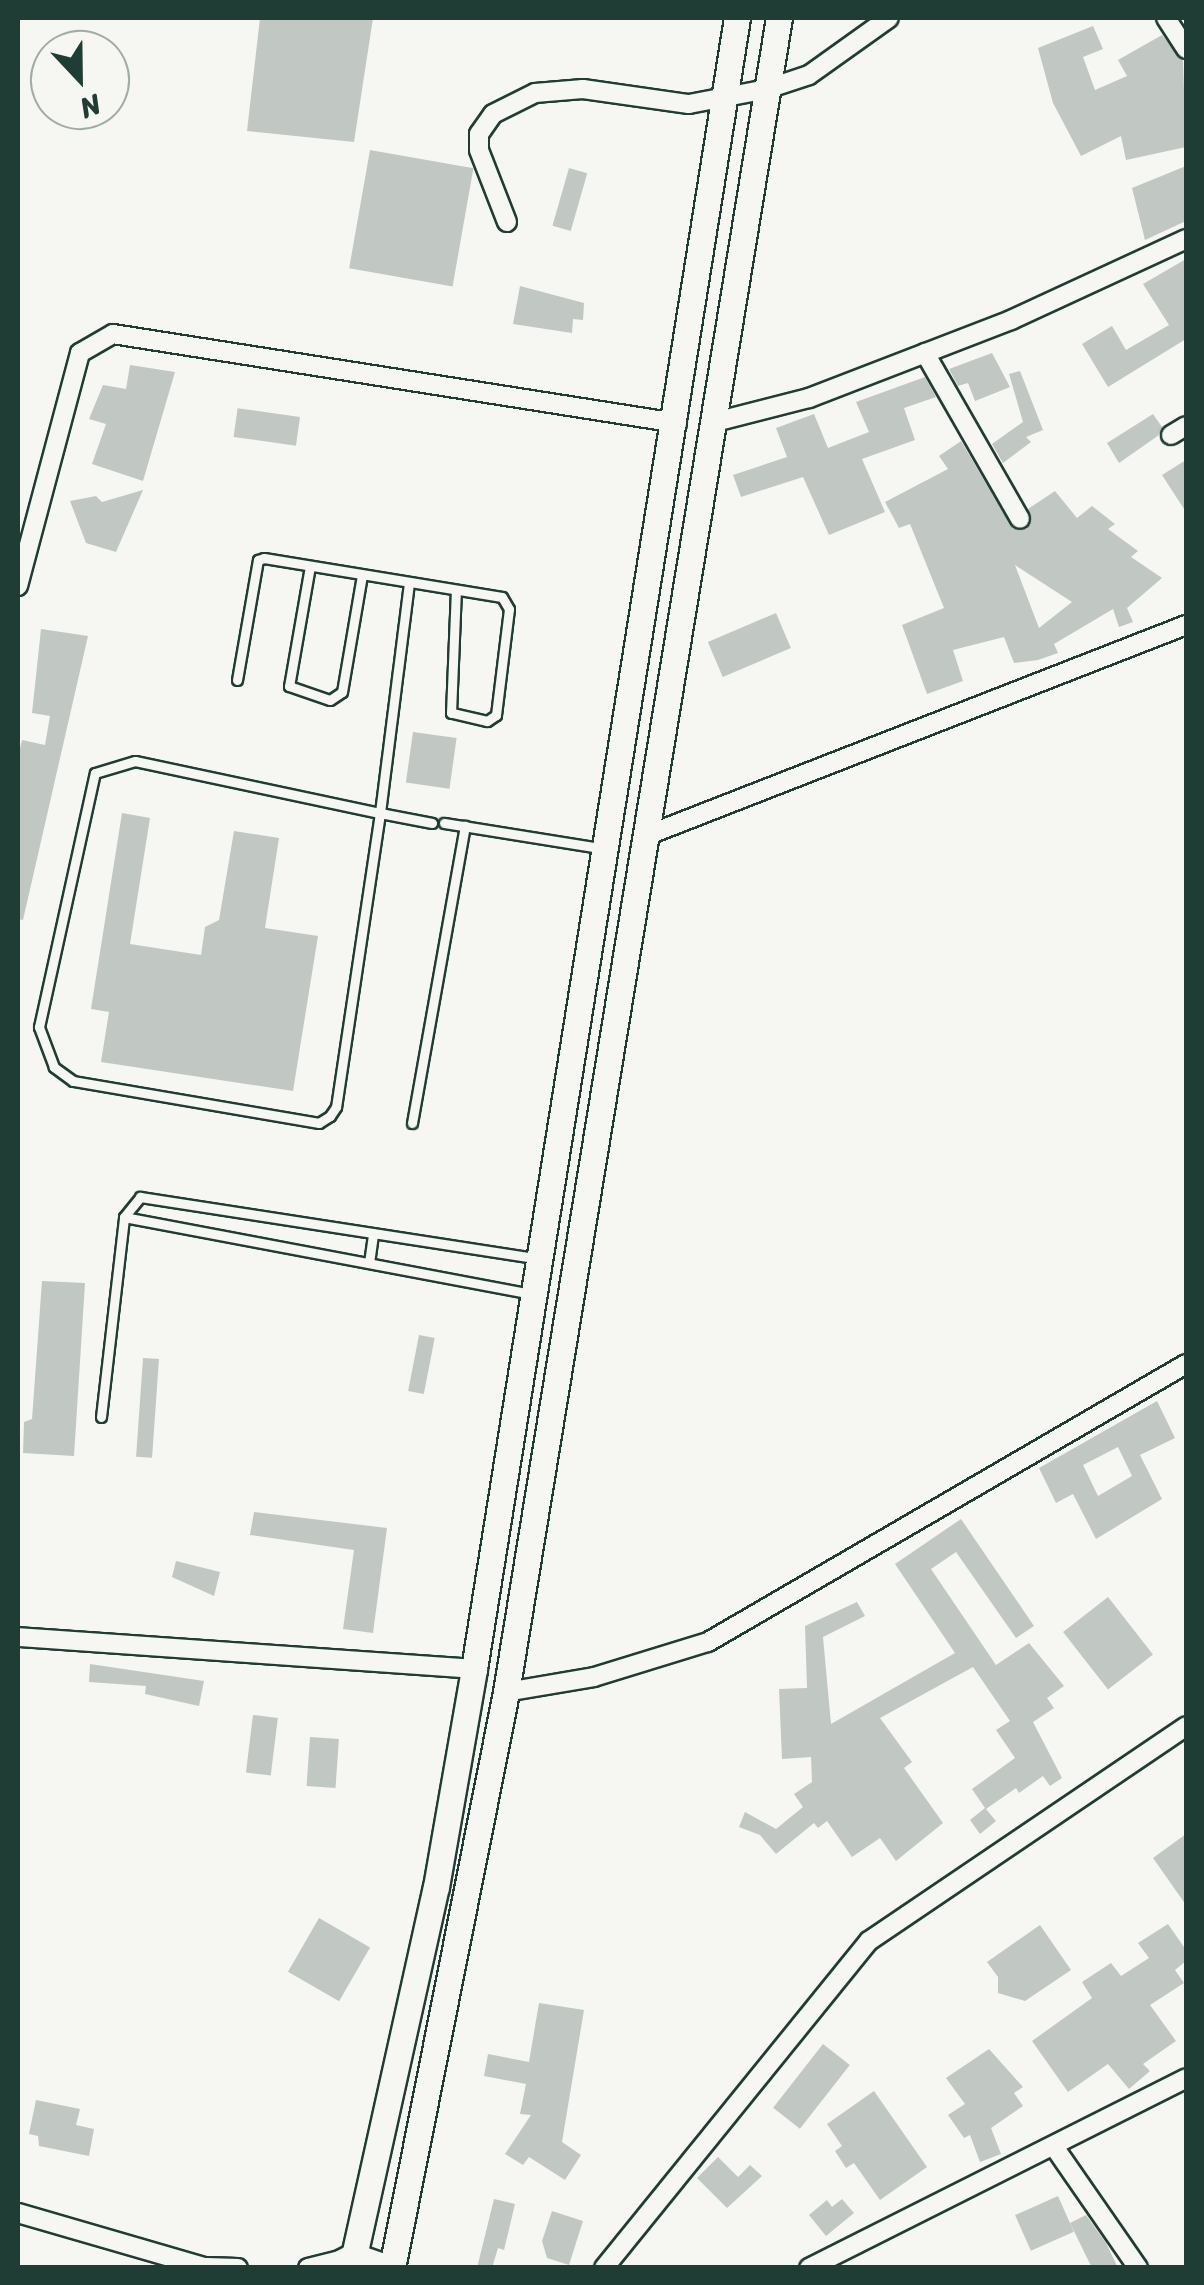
<!DOCTYPE html>
<style>
body{margin:0}
#map{position:relative;width:1204px;height:2285px;overflow:hidden;background:#f6f6f2;font-family:Sriracha,sans-serif}
div>[style]{position:absolute}
.building>*{inset:0;background:#c1c8c3;transform-origin:0 0}
.roads{filter:drop-shadow(2px 0 #1f3d34) drop-shadow(-2px 0 #1f3d34) drop-shadow(0 2px #1f3d34) drop-shadow(0 -2px #1f3d34)}
.lane>*{height:9px;margin:-4.5px;padding:0 4.5px;transform-origin:4.5px;border-radius:4.5px;background:#f6f6f2}
.street>*{height:18px;margin:-9px;padding:0 9px;transform-origin:9px;border-radius:9px;background:#f6f6f2}
.secondary>*{height:25px;margin:-12.5px;padding:0 12.5px;transform-origin:12.5px;border-radius:12.5px;background:#f6f6f2}
span{translate:-50% -50%;white-space:nowrap;text-align:center;line-height:1.15;-webkit-text-stroke:10px #f6f6f2;paint-order:stroke}
.frame{position:absolute;inset:0;border:20px solid #1f3d34;pointer-events:none}
.north{position:absolute;left:30px;top:30px;width:100px;height:100px;box-sizing:border-box;background:#f6f6f2;border:2px solid #a0aca6;border-radius:50%;rotate:158deg;font-size:28px;font-weight:700;line-height:40px;text-align:center;color:#1f3d34}
.north::after{content:'';display:block;margin:auto;width:35px;height:45px;background:#1f3d34;clip-path:polygon(50% 0,100% 100%,50% 72%,0 100%)}
</style>
<div id="map">
<div class="building">
<i style="clip-path:polygon(260px 18px,373px 18px,354px 142px,247px 131px)"></i>
<i style="clip-path:polygon(1093px 26px,1103px 49px,1083px 57px,1095px 90px,1127px 76px,1118px 60px,1162px 35px,1183px 61px,1186px 147px,1126px 160px,1121px 136px,1081px 156px,1053px 103px,1038px 48px)"></i>
<i style="left:370px;top:150px;width:105px;height:120px;rotate:10deg"></i>
<i style="clip-path:polygon(1186px 166px,1186px 221px,1145px 240px,1132px 188px)"></i>
<i style="left:569px;top:168px;width:19px;height:60px;rotate:16deg"></i>
<i style="clip-path:polygon(1186px 259px,1186px 339px,1108px 387px,1082px 344px,1112px 326px,1126px 350px,1169px 325px,1143px 284px)"></i>
<i style="clip-path:polygon(520px 286px,584px 303px,583px 320px,573px 319px,572px 333px,513px 324px)"></i>
<i style="clip-path:polygon(992px 353px,1010px 387px,975px 401px,968px 383px,958px 386px,949px 369px)"></i>
<i style="clip-path:polygon(130px 365px,175px 372px,143px 481px,92px 464px,106px 424px,89px 419px,103px 385px,126px 389px)"></i>
<i style="clip-path:polygon(1020px 371px,1043px 430px,1026px 437px,1031px 442px,1003px 463px,992px 444px,1023px 422px,1009px 374px)"></i>
<i style="clip-path:polygon(925px 377px,936px 397px,904px 408px,915px 440px,862px 459px,885px 512px,829px 535px,803px 477px,741px 497px,733px 475px,787px 457px,776px 428px,814px 414px,828px 448px,869px 432px,856px 402px)"></i>
<i style="clip-path:polygon(1153px 414px,1162px 427px,1159px 435px,1119px 463px,1107px 443px)"></i>
<i style="left:300px;top:417px;width:29px;height:63px;rotate:98deg"></i>
<i style="clip-path:polygon(evenodd,961px 441px,1013px 529px,1027px 529px,1028px 509px,1055px 491px,1077px 518px,1092px 506px,1115px 524px,1108px 529px,1138px 551px,1131px 557px,1162px 578px,1127px 608px,1133px 622px,1119px 627px,1113px 609px,1054px 644px,1058px 653px,1038px 660px,1014px 663px,1004px 637px,953px 650px,963px 681px,927px 694px,902px 625px,944px 608px,910px 524px,899px 528px,885px 502px,948px 469px,939px 456px,961px 441px,1015px 565px,1072px 602px,1039px 628px,1015px 565px)"></i>
<i style="clip-path:polygon(1186px 460px,1186px 512px,1162px 475px)"></i>
<i style="clip-path:polygon(143px 490px,116px 552px,86px 543px,70px 501px,96px 496px,102px 502px)"></i>
<i style="left:776px;top:613px;width:38px;height:74px;rotate:67deg"></i>
<i style="clip-path:polygon(41px 629px,88px 636px,23px 920px,18px 919px,18px 757px,22px 740px,45px 745px,50px 716px,32px 713px)"></i>
<i style="left:413px;top:732px;width:44px;height:51px;rotate:8deg"></i>
<i style="clip-path:polygon(122px 813px,150px 818px,130px 944px,201px 955px,205px 927px,219px 920px,234px 831px,279px 838px,265px 928px,318px 936px,293px 1091px,101px 1062px,109px 1012px,91px 1009px)"></i>
<i style="clip-path:polygon(42px 1281px,85px 1283px,74px 1456px,23px 1453px,24px 1422px,32px 1419px)"></i>
<i style="left:419px;top:1335px;width:16px;height:57px;rotate:11deg"></i>
<i style="left:143px;top:1358px;width:16px;height:99px;rotate:4deg"></i>
<i style="clip-path:polygon(evenodd,1157px 1401px,1175px 1438px,1140px 1455px,1162px 1499px,1096px 1539px,1073px 1494px,1056px 1503px,1039px 1468px,1157px 1401px,1118px 1447px,1132px 1476px,1098px 1496px,1083px 1465px,1118px 1447px)"></i>
<i style="clip-path:polygon(254px 1512px,387px 1528px,373px 1633px,343px 1629px,354px 1550px,250px 1535px)"></i>
<i style="clip-path:polygon(961px 1519px,1034px 1626px,1016px 1638px,956px 1552px,931px 1569px,996px 1665px,1029px 1643px,1064px 1686px,1047px 1698px,1054px 1708px,1033px 1722px,1062px 1778px,1050px 1786px,1043px 1776px,1019px 1793px,1016px 1788px,986px 1809px,996px 1821px,980px 1834px,970px 1820px,985px 1808px,972px 1789px,1015px 1758px,996px 1730px,1010px 1721px,973px 1667px,880px 1718px,912px 1762px,904px 1768px,943px 1823px,896px 1861px,880px 1838px,852px 1857px,827px 1821px,818px 1828px,814px 1823px,776px 1854px,760px 1835px,739px 1827px,745px 1812px,776px 1829px,803px 1807px,794px 1794px,812px 1782px,811px 1757px,782px 1759px,779px 1689px,807px 1688px,805px 1626px,857px 1602px,865px 1616px,823px 1637px,831px 1724px,955px 1653px,895px 1564px)"></i>
<i style="clip-path:polygon(176px 1561px,220px 1572px,214px 1596px,172px 1577px)"></i>
<i style="left:1108px;top:1597px;width:73px;height:57px;rotate:52deg"></i>
<i style="clip-path:polygon(90px 1664px,204px 1681px,199px 1706px,145px 1694px,146px 1686px,89px 1682px)"></i>
<i style="left:253px;top:1715px;width:25px;height:58px;rotate:7deg"></i>
<i style="left:310px;top:1737px;width:29px;height:49px;rotate:4deg"></i>
<i style="clip-path:polygon(1186px 1834px,1186px 1905px,1153px 1858px)"></i>
<i style="left:319px;top:1918px;width:59px;height:62px;rotate:30deg"></i>
<i style="clip-path:polygon(1168px 1924px,1186px 1950px,1186px 1961px,1175px 1970px,1184px 1983px,1150px 2005px,1176px 2041px,1143px 2064px,1150px 2071px,1129px 2089px,1108px 2064px,1068px 2092px,1032px 2041px,1092px 1998px,1082px 1982px,1111px 1963px,1121px 1976px,1149px 1958px,1138px 1943px)"></i>
<i style="clip-path:polygon(1040px 1925px,1071px 1970px,1025px 2001px,998px 1993px,998px 1977px,987px 1962px)"></i>
<i style="clip-path:polygon(539px 2003px,584px 2010px,562px 2142px,581px 2155px,565px 2180px,529px 2157px,523px 2165px,505px 2154px,531px 2115px,520px 2114px,526px 2084px,484px 2076px,488px 2054px,529px 2062px)"></i>
<i style="left:823px;top:2044px;width:34px;height:81px;rotate:38deg"></i>
<i style="clip-path:polygon(989px 2049px,1023px 2087px,1014px 2093px,1023px 2106px,991px 2128px,1001px 2154px,980px 2162px,970px 2135px,964px 2138px,948px 2115px,965px 2104px,946px 2078px)"></i>
<i style="clip-path:polygon(874px 2091px,927px 2167px,880px 2200px,854px 2163px,846px 2168px,835px 2151px,842px 2146px,827px 2124px)"></i>
<i style="clip-path:polygon(36px 2100px,80px 2109px,76px 2125px,94px 2129px,89px 2156px,39px 2146px,38px 2136px,29px 2134px)"></i>
<i style="clip-path:polygon(718px 2157px,738px 2177px,750px 2165px,762px 2176px,727px 2208px,697px 2178px)"></i>
<i style="left:1058px;top:2196px;width:39px;height:47px;rotate:66deg"></i>
<i style="clip-path:polygon(494px 2199px,515px 2204px,504px 2250px,498px 2248px,492px 2268px,477px 2268px)"></i>
<i style="clip-path:polygon(842px 2199px,854px 2213px,826px 2236px,809px 2215px,827px 2200px,832px 2207px)"></i>
<i style="clip-path:polygon(552px 2211px,583px 2221px,569px 2265px,547px 2258px,542px 2241px)"></i>
<i style="clip-path:polygon(1086px 2215px,1106px 2243px,1118px 2268px,1092px 2268px,1070px 2223px)"></i>
</div>
<div class="roads">
<div class="lane">
<i style="left:310px;top:566px;width:122px;rotate:99.9deg"></i>
<i style="left:289px;top:686px;width:43px;rotate:18.9deg"></i>
<i style="left:330px;top:700px;width:14px;rotate:-34deg"></i>
<i style="left:342px;top:692px;width:119px;rotate:-80.3deg"></i>
<i style="left:409px;top:583px;width:232px;rotate:97.2deg"></i>
<i style="left:380px;top:813px;width:297px;rotate:98.5deg"></i>
<i style="left:336px;top:1107px;width:11px;rotate:124deg"></i>
<i style="left:330px;top:1116px;width:13px;rotate:148deg"></i>
<i style="left:319px;top:1123px;width:250px;rotate:-170.3deg"></i>
<i style="left:73px;top:1081px;width:24px;rotate:-144deg"></i>
<i style="left:54px;top:1067px;width:43px;rotate:-110.6deg"></i>
<i style="left:39px;top:1027px;width:260px;rotate:-77.6deg"></i>
<i style="left:95px;top:773px;width:42px;rotate:-16.7deg"></i>
<i style="left:135px;top:761px;width:250px;rotate:12deg"></i>
<i style="left:380px;top:813px;width:53px;rotate:10.9deg"></i>
<i style="left:237px;top:680px;width:122px;rotate:-80.1deg"></i>
<i style="left:258px;top:560px;width:6px;rotate:-18deg"></i>
<i style="left:264px;top:558px;width:241px;rotate:9.3deg"></i>
<i style="left:502px;top:597px;width:14px;rotate:60deg"></i>
<i style="left:509px;top:609px;width:107px;rotate:97deg"></i>
<i style="left:496px;top:715px;width:11px;rotate:146deg"></i>
<i style="left:487px;top:721px;width:37px;rotate:-167deg"></i>
<i style="left:451px;top:713px;width:123px;rotate:-87.7deg"></i>
<i style="left:444px;top:823px;width:158px;rotate:9.1deg"></i>
<i style="left:412px;top:1123px;width:302px;rotate:-79.9deg"></i>
<i style="left:124px;top:1217px;width:413px;rotate:10.7deg"></i>
<i style="left:369px;top:1263px;width:30px;rotate:-82deg"></i>
<i style="left:101px;top:1417px;width:201px;rotate:-83.4deg"></i>
<i style="left:124px;top:1217px;width:26px;rotate:-51deg"></i>
<i style="left:140px;top:1197px;width:401px;rotate:8.8deg"></i>
</div>
<div class="street">
<i style="left:1166px;top:18px;width:37px;rotate:57deg"></i>
<i style="left:507px;top:222px;width:77px;rotate:-111.3deg"></i>
<i style="left:479px;top:150px;width:16px;rotate:-90deg"></i>
<i style="left:479px;top:134px;width:24px;rotate:-55deg"></i>
<i style="left:493px;top:114px;width:47px;rotate:-26.6deg"></i>
<i style="left:535px;top:93px;width:48px;rotate:-4.8deg"></i>
<i style="left:583px;top:89px;width:107px;rotate:8.1deg"></i>
<i style="left:689px;top:104px;width:79px;rotate:-10.9deg"></i>
<i style="left:767px;top:89px;width:44px;rotate:-18.4deg"></i>
<i style="left:809px;top:75px;width:98px;rotate:-35.5deg"></i>
<i style="left:925px;top:353px;width:191px;rotate:60.2deg"></i>
<i style="left:711px;top:423px;width:101px;rotate:-14.3deg"></i>
<i style="left:809px;top:398px;width:217px;rotate:-21.1deg"></i>
<i style="left:1011px;top:320px;width:193px;rotate:-24.8deg"></i>
<i style="left:1171px;top:435px;width:17px;rotate:-31deg"></i>
<i style="left:18px;top:586px;width:241px;rotate:-75.1deg"></i>
<i style="left:80px;top:353px;width:38px;rotate:-30deg"></i>
<i style="left:113px;top:334px;width:571px;rotate:8.97deg"></i>
<i style="left:648px;top:835px;width:578px;rotate:-21.32deg"></i>
<i style="left:18px;top:1637px;width:457px;rotate:4deg"></i>
<i style="left:506px;top:1692px;width:89px;rotate:-9.7deg"></i>
<i style="left:594px;top:1677px;width:119px;rotate:-17.1deg"></i>
<i style="left:708px;top:1642px;width:553px;rotate:-30.18deg"></i>
<i style="left:1055px;top:2148px;width:146px;rotate:55.3deg"></i>
<i style="left:18px;top:2213px;width:197px;rotate:16.2deg"></i>
<i style="left:206px;top:2267px;width:32px;rotate:2deg"></i>
<i style="left:308px;top:2268px;width:30px;rotate:-14deg"></i>
<i style="left:604px;top:2268px;width:421px;rotate:-51deg"></i>
<i style="left:869px;top:1941px;width:383px;rotate:-34.1deg"></i>
<i style="left:809px;top:2268px;width:422px;rotate:-26.7deg"></i>
</div>
<div class="secondary">
<i style="left:354px;top:2256px;width:378px;rotate:-77.5deg"></i>
<i style="left:436px;top:1887px;width:221px;rotate:-80.1deg"></i>
<i style="left:474px;top:1669px;width:1672px;rotate:-80.95deg"></i>
<i style="left:330px;top:2268px;width:27px;rotate:-27deg"></i>
<i style="left:354px;top:2256px;width:36px;rotate:19deg"></i>
<i style="left:392px;top:2268px;width:587px;rotate:-78.8deg"></i>
<i style="left:506px;top:1692px;width:1696px;rotate:-80.74deg"></i>
</div>
</div>
<div class="frame"></div>
<div class="north">N</div>
</div>
